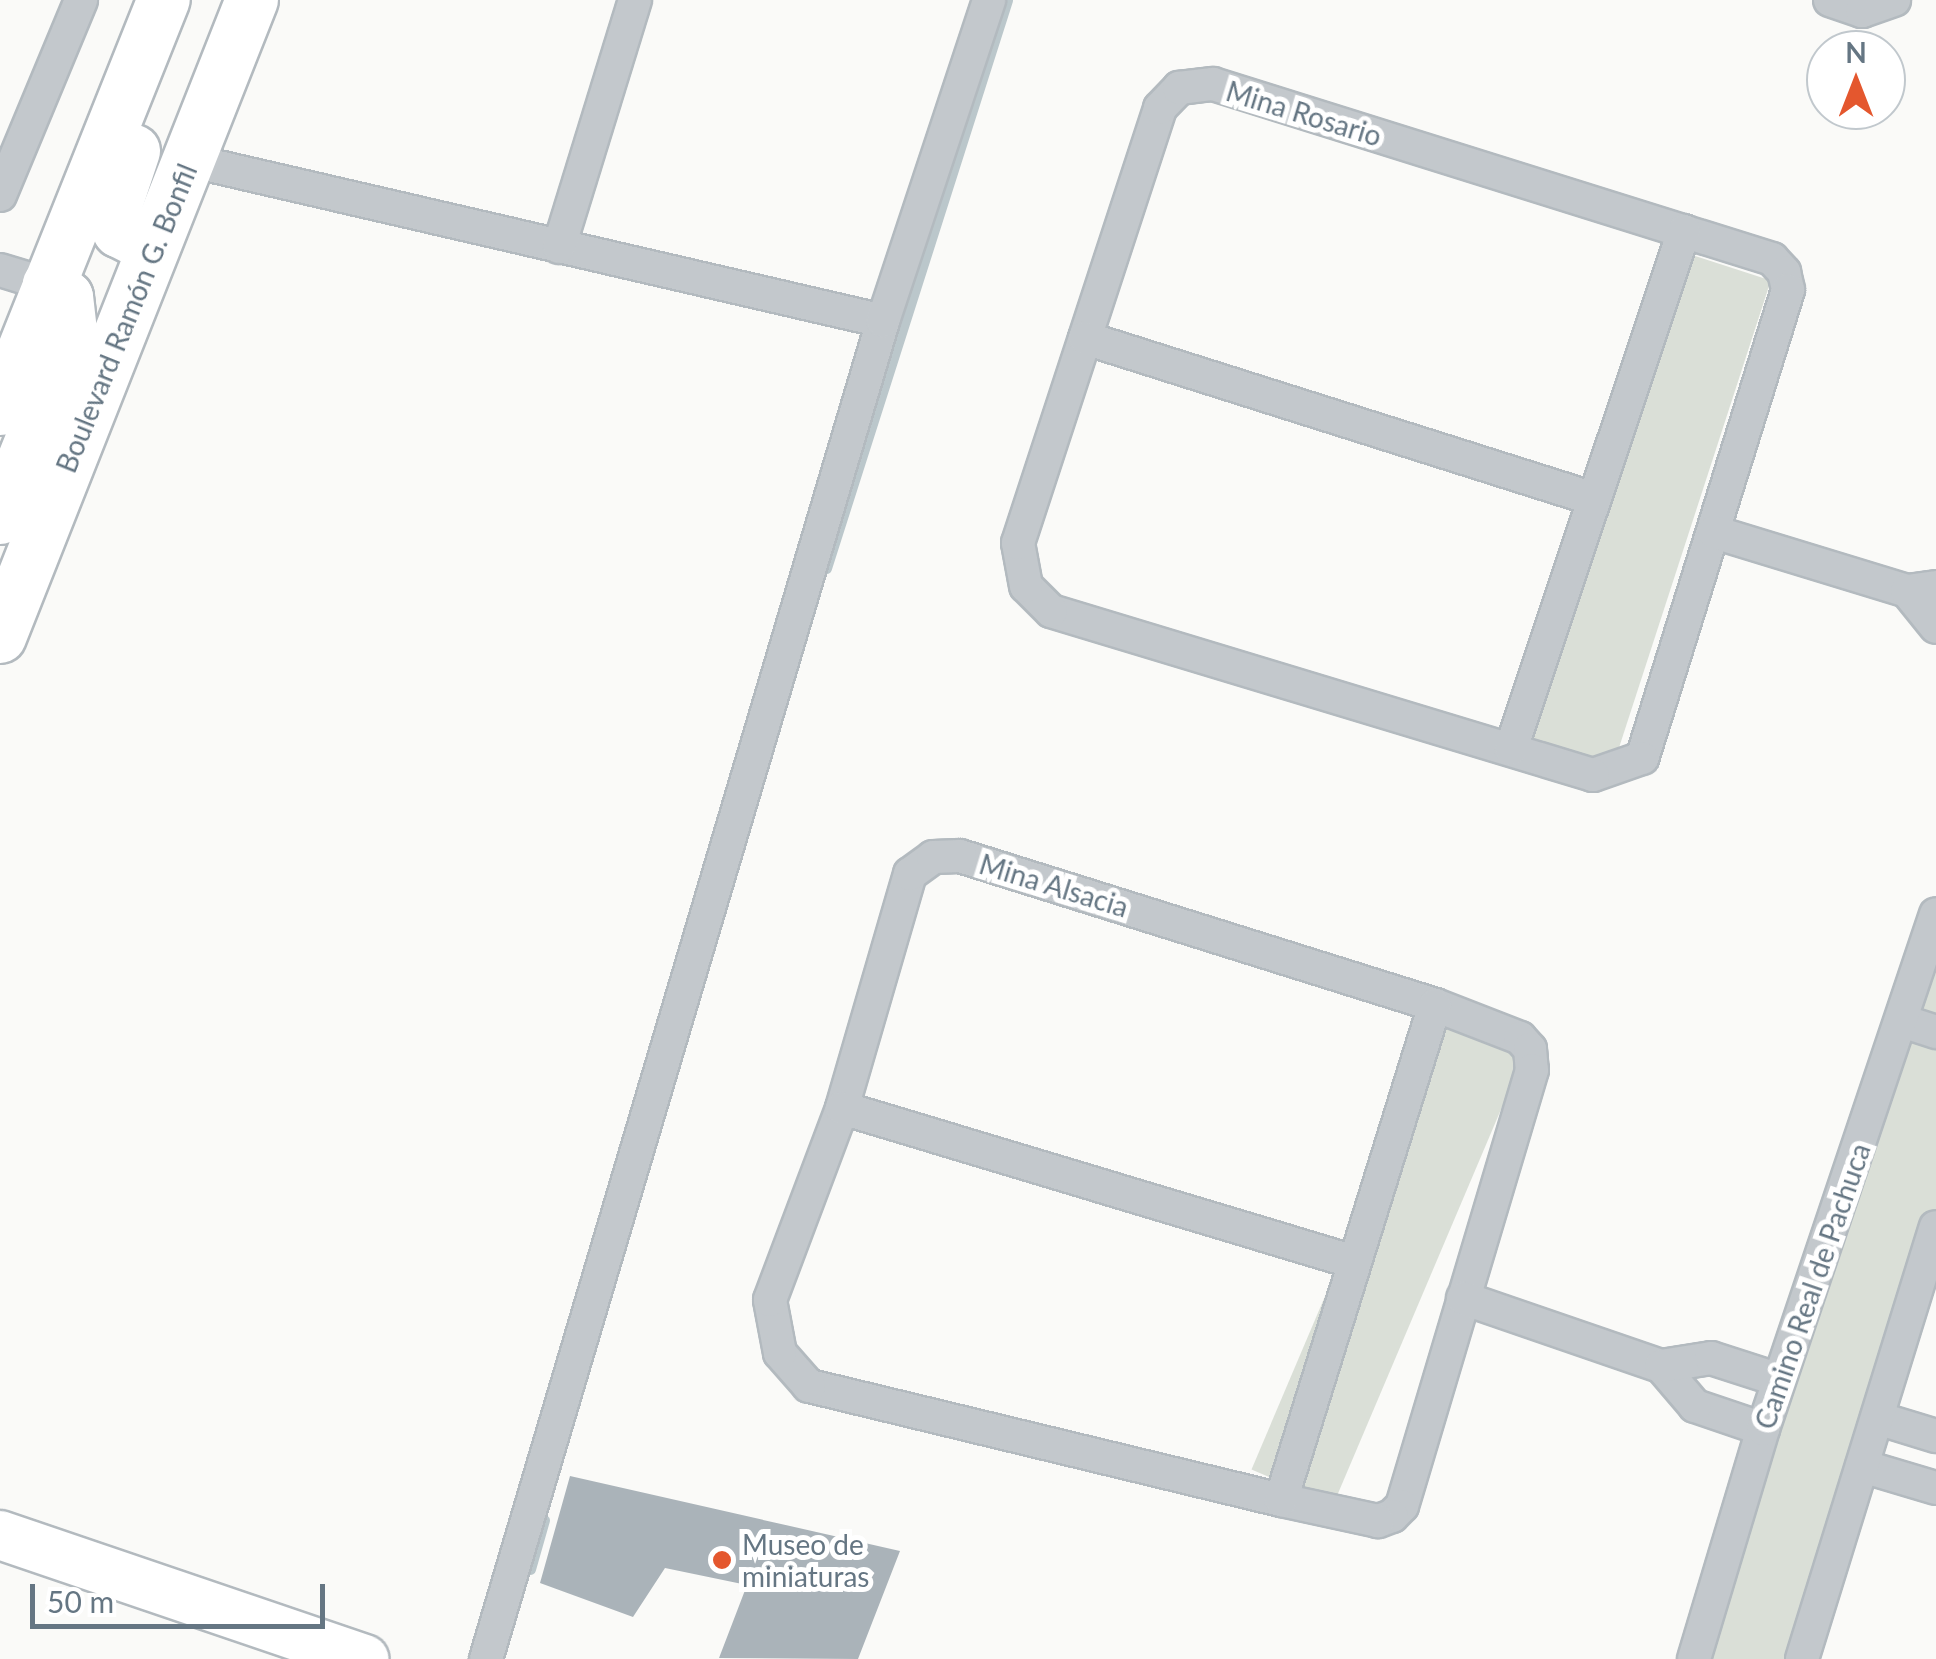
<!DOCTYPE html>
<meta charset="utf-8">
<style>
body{margin:0}
#map{position:relative;width:1936px;height:1659px;overflow:hidden;background:#fafaf8;font-family:Lato,sans-serif}
div>[style]{position:absolute}
.green>*{inset:0;background:#dadfd7;transform-origin:0 0}
.stream>*{height:11px;margin:-5.5px;padding:0 5.5px;transform-origin:5.5px;border-radius:5.5px;background:#bbc7cb}
.building>*{inset:0;background:#aab3b9}
.roads{filter:drop-shadow(2px 0 #b3babf) drop-shadow(-2px 0 #b3babf) drop-shadow(0 2px #b3babf) drop-shadow(0 -2px #b3babf)}
.street>*{height:32px;margin:-16px;padding:0 16px;transform-origin:16px;border-radius:16px;background:#c3c8cc}
.secondary>*{height:48px;margin:-24px;padding:0 24px;transform-origin:24px;border-radius:24px;background:#fff}
.primary>*{height:52px;margin:-26px;padding:0 26px;transform-origin:26px;border-radius:26px;background:#fff}
.dots>*{width:28px;height:28px;translate:-50% -50%;box-sizing:border-box;border:5px solid #fff;border-radius:50%}
span{translate:-50% -50%;white-space:nowrap;text-align:center;line-height:1.15;-webkit-text-stroke:10px #fff;paint-order:stroke}
.street-label{font-size:28px;color:#657683}
.poi-label{font-size:28px;color:#657683}
.left{translate:0 -50%;text-align:left}
.north{position:absolute;left:1806px;top:30px;width:100px;height:100px;box-sizing:border-box;background:#fff;border:2px solid #c1c8cd;border-radius:50%;rotate:0deg;font-size:28px;font-weight:700;line-height:40px;text-align:center;color:#657683}
.north::after{content:'';display:block;margin:auto;width:35px;height:45px;background:#e4572e;clip-path:polygon(50% 0,100% 100%,50% 72%,0 100%)}
.scale{position:absolute;left:30px;top:1584px;width:295px;height:45px;box-sizing:border-box;border:5px solid #657683;border-top:0;padding-left:12px;font-size:30px;line-height:35px;white-space:nowrap;color:#657683;-webkit-text-stroke:8px #fff;paint-order:stroke}
</style>
<div id="map">
<div class="green">
<i style="left:1689px;top:254px;width:86px;height:510px;rotate:18deg"></i>
<i style="clip-path:polygon(1936px 914px,1936px 1227px,1802px 1659px,1694px 1659px)"></i>
<i style="left:1441px;top:1023px;width:89px;height:485px;rotate:23deg"></i>
</div>
<div class="stream">
<i style="left:826px;top:568px;width:596px;rotate:-72.32deg"></i>
<i style="left:530px;top:1569px;width:51px;rotate:-74.1deg"></i>
</div>
<div class="building">
<i style="clip-path:polygon(570px 1476px,900px 1551px,858px 1659px,719px 1658px,747px 1585px,665px 1568px,633px 1617px,540px 1583px)"></i>
</div>
<div class="roads">
<div class="street">
<i style="left:1830px;top:0;width:34px;rotate:19deg"></i>
<i style="left:1862px;top:11px;width:34px;rotate:-19deg"></i>
<i style="left:1213px;top:84px;width:586px;rotate:17.38deg"></i>
<i style="left:1772px;top:259px;width:18px;rotate:47deg"></i>
<i style="left:1784px;top:272px;width:18px;rotate:77deg"></i>
<i style="left:1788px;top:290px;width:490px;rotate:107.3deg"></i>
<i style="left:1642px;top:758px;width:52px;rotate:160.9deg"></i>
<i style="left:1593px;top:775px;width:566px;rotate:-163.17deg"></i>
<i style="left:1051px;top:611px;width:35px;rotate:-135deg"></i>
<i style="left:1026px;top:586px;width:44px;rotate:-100.5deg"></i>
<i style="left:1018px;top:543px;width:458px;rotate:-71.9deg"></i>
<i style="left:1160px;top:108px;width:28px;rotate:-46deg"></i>
<i style="left:1179px;top:88px;width:34px;rotate:-7deg"></i>
<i style="left:188px;top:160px;width:713px;rotate:13.04deg"></i>
<i style="left:0;top:195px;width:211px;rotate:-67.4deg"></i>
<i style="left:559px;top:247px;width:258px;rotate:-72.9deg"></i>
<i style="left:0;top:270px;width:51px;rotate:17deg"></i>
<i style="left:1085px;top:338px;width:531px;rotate:17.55deg"></i>
<i style="left:1714px;top:532px;width:202px;rotate:17deg"></i>
<i style="left:1936px;top:587px;width:29px;rotate:172deg"></i>
<i style="left:1907px;top:591px;width:46px;rotate:51.1deg"></i>
<i style="left:1511px;top:749px;width:546px;rotate:-71.53deg"></i>
<i style="left:960px;top:856px;width:498px;rotate:17.4deg"></i>
<i style="left:1435px;top:1005px;width:91px;rotate:21.2deg"></i>
<i style="left:1520px;top:1038px;width:15px;rotate:48deg"></i>
<i style="left:1530px;top:1049px;width:21px;rotate:85deg"></i>
<i style="left:1532px;top:1070px;width:455px;rotate:106.6deg"></i>
<i style="left:1402px;top:1506px;width:14px;rotate:135deg"></i>
<i style="left:1392px;top:1516px;width:15px;rotate:160deg"></i>
<i style="left:1378px;top:1521px;width:99px;rotate:-167.8deg"></i>
<i style="left:1281px;top:1500px;width:486px;rotate:-166.4deg"></i>
<i style="left:809px;top:1386px;width:44px;rotate:-131.3deg"></i>
<i style="left:780px;top:1353px;width:54px;rotate:-100.7deg"></i>
<i style="left:770px;top:1300px;width:205px;rotate:-69.4deg"></i>
<i style="left:842px;top:1108px;width:244px;rotate:-73.8deg"></i>
<i style="left:910px;top:874px;width:29px;rotate:-36deg"></i>
<i style="left:933px;top:857px;width:27px;rotate:-2deg"></i>
<i style="left:1902px;top:1021px;width:36px;rotate:18deg"></i>
<i style="left:842px;top:1108px;width:531px;rotate:16.73deg"></i>
<i style="left:1463px;top:1298px;width:209px;rotate:19deg"></i>
<i style="left:1877px;top:1418px;width:62px;rotate:17deg"></i>
<i style="left:1763px;top:1429px;width:72px;rotate:-161.3deg"></i>
<i style="left:1695px;top:1406px;width:52px;rotate:-130.4deg"></i>
<i style="left:1661px;top:1366px;width:51px;rotate:-9.1deg"></i>
<i style="left:1711px;top:1358px;width:71px;rotate:17.9deg"></i>
<i style="left:1862px;top:1466px;width:77px;rotate:16.6deg"></i>
<i style="left:1281px;top:1500px;width:518px;rotate:-72.72deg"></i>
<i style="left:486px;top:1659px;width:1396px;rotate:-73.47deg"></i>
<i style="left:883px;top:321px;width:338px;rotate:-71.7deg"></i>
<i style="left:1694px;top:1659px;width:240px;rotate:-73.3deg"></i>
<i style="left:1763px;top:1429px;width:543px;rotate:-71.43deg"></i>
<i style="left:1802px;top:1659px;width:452px;rotate:-72.8deg"></i>
</div>
<div class="secondary">
<i style="left:0;top:1535px;width:385px;rotate:18.8deg"></i>
</div>
<div class="primary">
<i style="left:134px;top:151px;width:63px;rotate:108.4deg"></i>
<i style="left:114px;top:211px;width:21px;rotate:76deg"></i>
<i style="left:119px;top:231px;width:38px;rotate:27deg"></i>
<i style="left:0;top:409px;width:441px;rotate:-68.2deg"></i>
<i style="left:0;top:518px;width:192px;rotate:-68deg"></i>
<i style="left:72px;top:340px;width:43px;rotate:-96.6deg"></i>
<i style="left:67px;top:297px;width:22px;rotate:-146deg"></i>
<i style="left:0;top:637px;width:685px;rotate:-68.42deg"></i>
</div>
</div>
<div class="dots">
<i style="left:722px;top:1560px;background:#e4572e"></i>
</div>
<div class="street-label">
<span style="left:1304px;top:113px;rotate:17deg">Mina Rosario</span>
<span style="left:126px;top:318px;rotate:-68deg">Boulevard Ramón G. Bonfil</span>
<span style="left:1054px;top:885px;rotate:17deg">Mina Alsacia</span>
<span style="left:1812px;top:1286px;rotate:-71deg">Camino Real de Pachuca</span>
</div>
<div class="poi-label">
<span class="left" style="left:742px;top:1560px">Museo de<br>miniaturas</span>
</div>
<div class="north">N</div>
<div class="scale">50 m</div>
</div>
